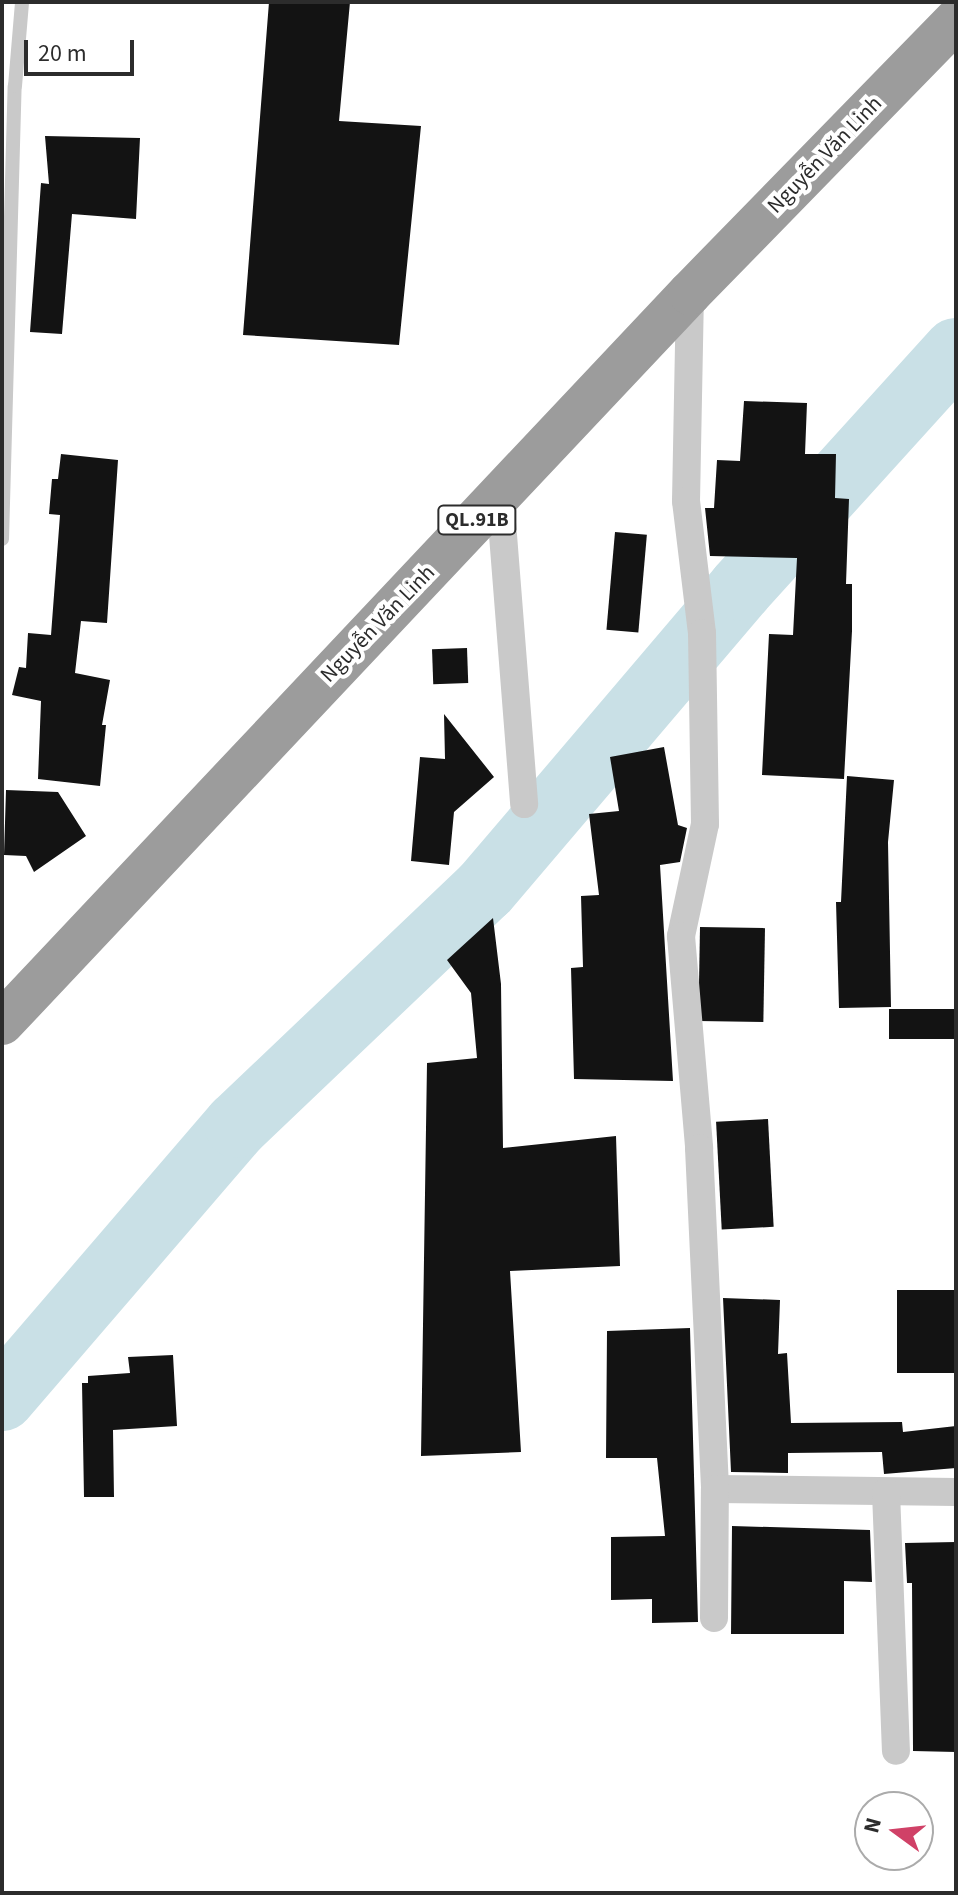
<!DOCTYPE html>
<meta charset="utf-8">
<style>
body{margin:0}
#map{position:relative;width:958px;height:1895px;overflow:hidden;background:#fff;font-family:"Source Sans 3",sans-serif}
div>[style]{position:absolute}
.river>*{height:66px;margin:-33px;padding:0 33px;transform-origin:33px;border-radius:33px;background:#c9e0e6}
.building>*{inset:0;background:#131313;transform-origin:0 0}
.service>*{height:14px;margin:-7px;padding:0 7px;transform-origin:7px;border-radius:7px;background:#c9c9c9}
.minor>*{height:28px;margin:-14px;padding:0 14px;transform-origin:14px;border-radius:14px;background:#c9c9c9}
.trunk>*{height:44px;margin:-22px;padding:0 22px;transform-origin:22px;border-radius:22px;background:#9c9c9c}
span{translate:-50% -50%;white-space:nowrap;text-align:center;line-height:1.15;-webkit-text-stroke:8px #fff;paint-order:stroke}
.shield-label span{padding:2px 6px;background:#fff;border:2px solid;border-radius:6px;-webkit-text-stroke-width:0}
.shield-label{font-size:20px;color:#2c2c2c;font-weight:700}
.street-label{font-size:22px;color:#2c2c2c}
.frame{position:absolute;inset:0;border:4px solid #2c2c2c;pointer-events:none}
.north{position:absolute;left:854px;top:1791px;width:80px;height:80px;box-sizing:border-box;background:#fff;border:2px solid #ababab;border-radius:50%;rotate:285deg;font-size:22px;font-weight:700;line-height:32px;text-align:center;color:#2c2c2c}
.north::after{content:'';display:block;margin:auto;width:28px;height:36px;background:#d04167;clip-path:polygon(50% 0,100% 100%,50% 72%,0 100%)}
.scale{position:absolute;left:24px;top:40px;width:110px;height:36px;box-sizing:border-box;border:4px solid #2c2c2c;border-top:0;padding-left:10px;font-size:24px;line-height:28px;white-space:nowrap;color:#2c2c2c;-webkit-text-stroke:6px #fff;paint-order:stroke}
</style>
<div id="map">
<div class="river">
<i style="left:2px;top:1398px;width:360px;rotate:-49.3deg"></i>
<i style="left:237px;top:1125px;width:342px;rotate:-43.6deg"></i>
<i style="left:485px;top:889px;width:395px;rotate:-49.6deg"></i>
<i style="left:741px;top:588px;width:320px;rotate:-47.8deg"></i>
</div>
<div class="building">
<i style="clip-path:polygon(269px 2px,350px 2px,339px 121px,421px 126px,399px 345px,243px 335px)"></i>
<i style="clip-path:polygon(45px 136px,140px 138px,136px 219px,72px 214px,62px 334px,30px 332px,41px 183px,49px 184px)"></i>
<i style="clip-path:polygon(744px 401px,807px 403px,805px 454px,836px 454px,835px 498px,849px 499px,846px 584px,852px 584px,852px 631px,844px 779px,762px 775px,769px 634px,793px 635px,797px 558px,710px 556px,705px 508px,714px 508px,717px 460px,740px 461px)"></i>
<i style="clip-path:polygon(61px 454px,118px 460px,107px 623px,81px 621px,75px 673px,110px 680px,102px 725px,106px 725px,100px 786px,38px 779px,41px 701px,12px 695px,19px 667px,26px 668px,28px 633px,51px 635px,60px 515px,49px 514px,52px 479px,58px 479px)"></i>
<i style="left:615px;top:532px;width:32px;height:98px;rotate:5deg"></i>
<i style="left:467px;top:648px;width:35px;height:35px;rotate:88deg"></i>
<i style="clip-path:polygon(444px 714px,494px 777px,454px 812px,449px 865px,411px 861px,420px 757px,445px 759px)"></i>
<i style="clip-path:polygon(664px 747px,678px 825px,687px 828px,680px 862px,660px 865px,673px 1081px,574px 1079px,571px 968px,583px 967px,581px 896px,599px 895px,589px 814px,619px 811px,610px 757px)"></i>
<i style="clip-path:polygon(847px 776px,894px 780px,888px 842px,891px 1007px,839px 1008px,836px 902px,841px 902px)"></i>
<i style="clip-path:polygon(6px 790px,58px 792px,86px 836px,34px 872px,26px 856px,4px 855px)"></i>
<i style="clip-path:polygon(493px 918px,501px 984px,503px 1148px,616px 1136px,620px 1266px,510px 1271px,521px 1452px,421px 1456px,427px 1063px,477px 1058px,471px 993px,447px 960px)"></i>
<i style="left:700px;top:927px;width:65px;height:94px;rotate:1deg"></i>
<i style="left:956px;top:1009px;width:30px;height:67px;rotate:90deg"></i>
<i style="left:768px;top:1119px;width:108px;height:52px;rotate:87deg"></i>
<i style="left:956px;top:1290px;width:83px;height:59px;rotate:90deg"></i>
<i style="clip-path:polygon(723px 1298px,780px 1300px,778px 1354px,787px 1353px,791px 1423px,902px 1422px,903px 1432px,956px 1426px,956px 1468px,884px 1474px,882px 1452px,788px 1453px,788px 1473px,731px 1472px)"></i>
<i style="clip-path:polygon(690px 1328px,698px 1622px,652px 1623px,652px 1599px,611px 1600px,611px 1537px,665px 1536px,657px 1458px,606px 1458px,607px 1331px)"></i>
<i style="clip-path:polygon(173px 1355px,177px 1426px,113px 1430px,114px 1497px,84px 1497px,82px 1383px,88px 1383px,88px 1376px,130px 1373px,128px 1357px)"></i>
<i style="clip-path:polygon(732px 1526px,870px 1530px,872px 1582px,844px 1581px,844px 1634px,731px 1634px)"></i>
<i style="clip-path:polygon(956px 1542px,956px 1752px,913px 1751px,912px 1583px,907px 1583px,905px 1543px)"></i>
</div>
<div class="service">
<i style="left:2px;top:539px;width:453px;rotate:-88.4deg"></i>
<i style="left:15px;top:86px;width:84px;rotate:-85.2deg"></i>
</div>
<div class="minor">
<i style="left:690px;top:293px;width:208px;rotate:91.1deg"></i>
<i style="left:686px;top:501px;width:133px;rotate:83.1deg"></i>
<i style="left:702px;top:633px;width:191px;rotate:89.1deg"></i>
<i style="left:705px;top:824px;width:115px;rotate:102.1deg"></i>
<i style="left:681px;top:936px;width:213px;rotate:85.1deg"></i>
<i style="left:699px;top:1148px;width:341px;rotate:87.3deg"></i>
<i style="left:715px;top:1489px;width:241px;rotate:0.7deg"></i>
<i style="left:500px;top:497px;width:308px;rotate:85.5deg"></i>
<i style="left:886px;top:1492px;width:259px;rotate:87.8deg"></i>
<i style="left:714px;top:1618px;width:129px;rotate:-89.6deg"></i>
</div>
<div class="trunk">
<i style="left:2px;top:1023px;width:1003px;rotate:-46.7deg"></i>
<i style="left:690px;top:293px;width:381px;rotate:-45.7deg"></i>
</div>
<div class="shield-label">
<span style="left:477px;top:520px">QL.91B</span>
</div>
<div class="street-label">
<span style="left:825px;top:155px;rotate:-46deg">Nguyễn Văn Linh</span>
<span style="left:378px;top:624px;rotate:-46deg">Nguyễn Văn Linh</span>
</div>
<div class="frame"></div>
<div class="north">N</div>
<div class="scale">20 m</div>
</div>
